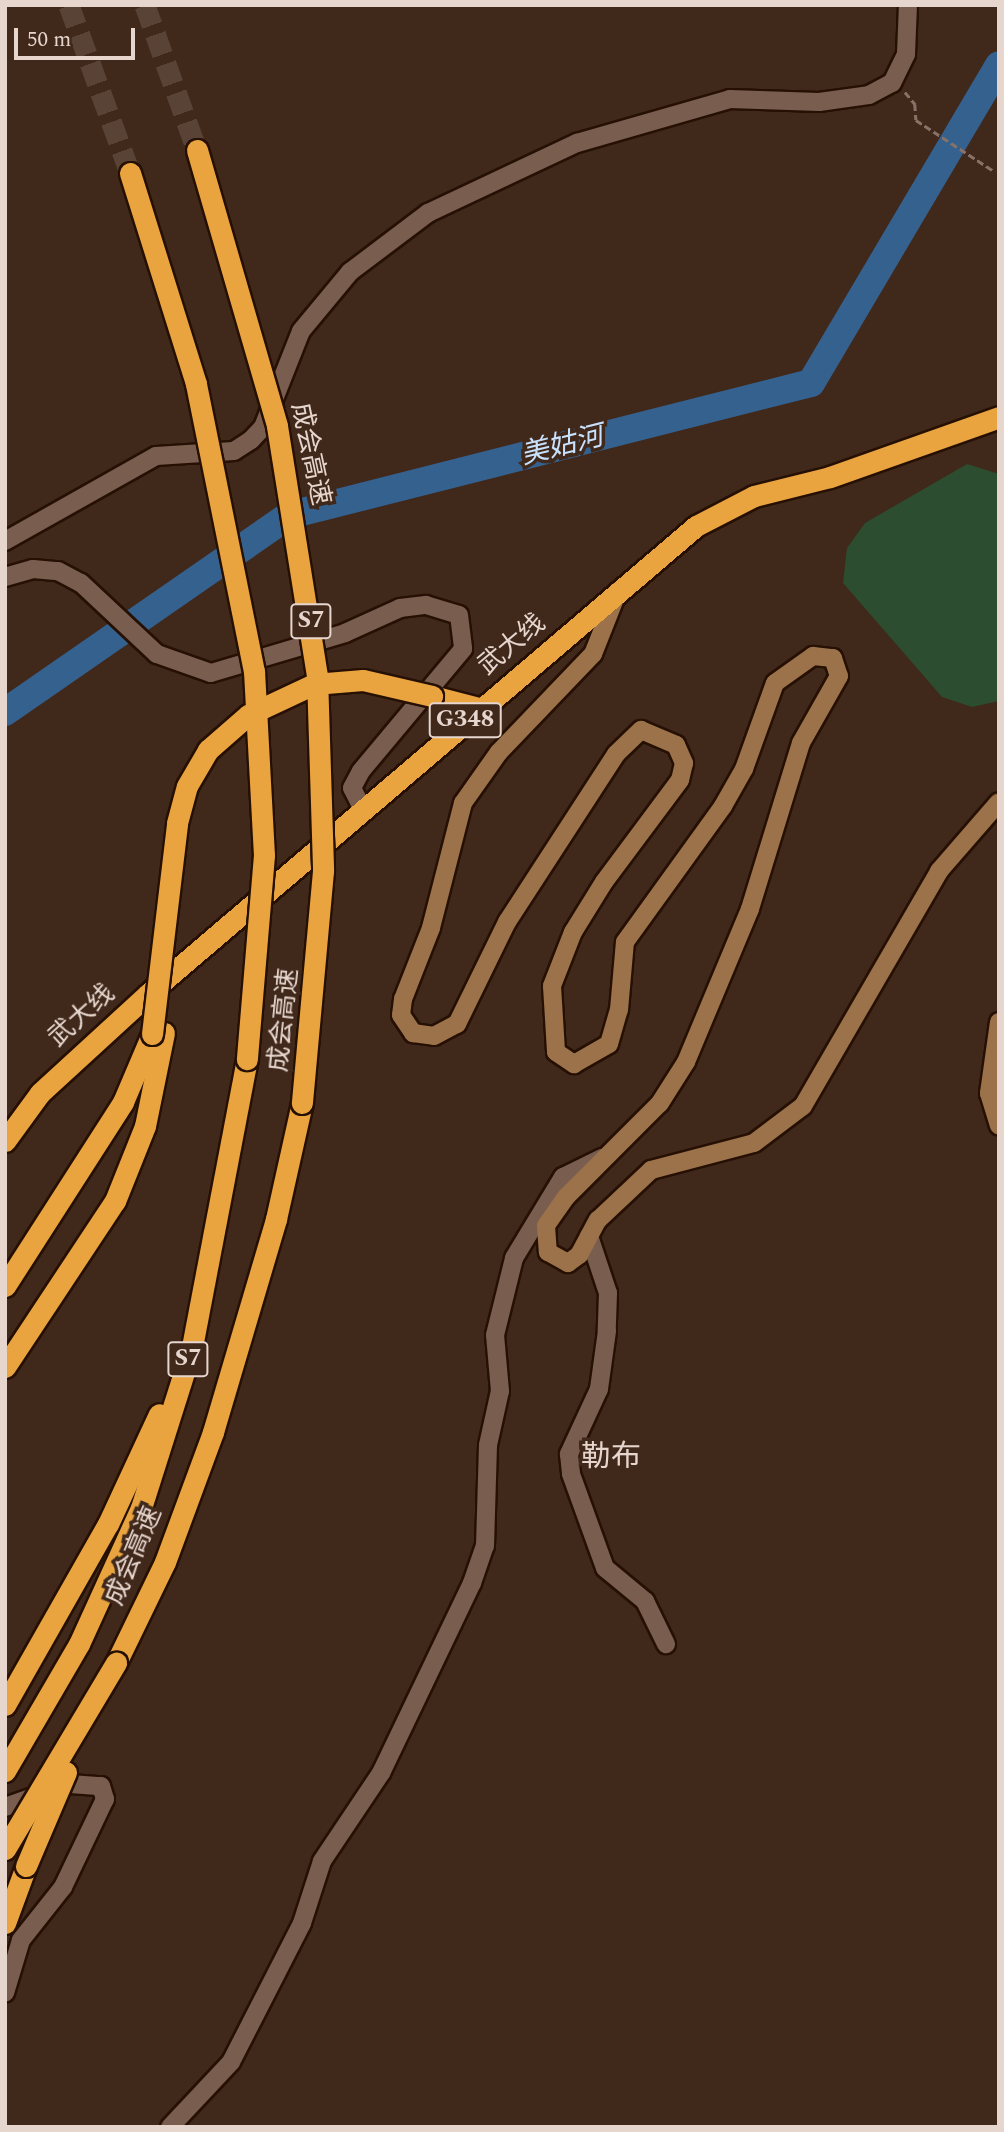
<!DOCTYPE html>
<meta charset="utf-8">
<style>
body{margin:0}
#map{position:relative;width:1004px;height:2132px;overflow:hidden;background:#40281b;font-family:Spectral,"Noto Sans SC",serif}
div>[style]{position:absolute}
.green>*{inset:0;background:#2c4d2f}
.river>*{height:28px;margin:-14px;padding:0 14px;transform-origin:14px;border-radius:14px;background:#35618f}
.highway-tunnel>*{height:21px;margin-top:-10.5px;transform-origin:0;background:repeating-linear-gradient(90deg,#594236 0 21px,transparent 0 31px)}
.path>*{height:2.5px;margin-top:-1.25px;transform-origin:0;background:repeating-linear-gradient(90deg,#877268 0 7px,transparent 0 10.5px)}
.roads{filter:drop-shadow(2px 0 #261004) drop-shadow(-2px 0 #261004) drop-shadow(0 2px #261004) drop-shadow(0 -2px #261004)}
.street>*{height:18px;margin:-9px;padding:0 9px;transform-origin:9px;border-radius:9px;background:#795d4f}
.secondary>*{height:18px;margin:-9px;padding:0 9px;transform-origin:9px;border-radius:9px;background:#9b724a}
.highway>*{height:21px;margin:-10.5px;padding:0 10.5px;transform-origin:10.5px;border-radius:10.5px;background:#e9a440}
.bridges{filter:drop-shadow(2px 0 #261004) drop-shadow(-2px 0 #261004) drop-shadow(0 2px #261004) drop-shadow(0 -2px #261004)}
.highway-bridge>*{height:21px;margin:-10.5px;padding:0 10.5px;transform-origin:10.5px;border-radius:10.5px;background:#e9a440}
span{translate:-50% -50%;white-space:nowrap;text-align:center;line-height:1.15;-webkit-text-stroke:7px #40281b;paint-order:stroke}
.shield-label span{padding:2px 5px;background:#40281b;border:2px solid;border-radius:5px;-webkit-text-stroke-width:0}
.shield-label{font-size:24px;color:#e6d6ce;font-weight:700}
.street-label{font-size:26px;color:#e6d6ce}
.water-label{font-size:28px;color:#c8e2fe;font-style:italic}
.quarter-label{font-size:30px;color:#e6d6ce}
.frame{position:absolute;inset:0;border:7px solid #e6d6ce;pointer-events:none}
.scale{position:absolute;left:14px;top:28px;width:121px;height:32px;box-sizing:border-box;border:4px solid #e6d6ce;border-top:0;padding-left:9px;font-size:21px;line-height:24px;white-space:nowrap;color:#e6d6ce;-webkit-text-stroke:5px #40281b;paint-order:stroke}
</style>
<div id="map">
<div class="green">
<i style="clip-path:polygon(967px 464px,999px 474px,999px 701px,972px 707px,942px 697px,843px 583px,847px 548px,865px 523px)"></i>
</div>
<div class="river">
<i style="left:5px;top:712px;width:346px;rotate:-34.7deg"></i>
<i style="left:290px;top:515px;width:537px;rotate:-14.22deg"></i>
<i style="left:811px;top:383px;width:369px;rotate:-59.4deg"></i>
</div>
<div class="highway-tunnel">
<i style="left:69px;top:5px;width:179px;rotate:70deg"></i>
<i style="left:145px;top:5px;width:154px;rotate:70.3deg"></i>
</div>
<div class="path">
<i style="left:905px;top:92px;width:16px;rotate:50deg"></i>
<i style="left:915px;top:104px;width:16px;rotate:86deg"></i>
<i style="left:916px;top:120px;width:93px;rotate:33.2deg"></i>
</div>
<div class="roads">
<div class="street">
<i style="left:5px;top:541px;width:173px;rotate:-29.4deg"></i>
<i style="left:156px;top:456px;width:78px;rotate:-3.7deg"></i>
<i style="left:234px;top:451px;width:20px;rotate:-33deg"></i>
<i style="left:251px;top:440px;width:18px;rotate:-47deg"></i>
<i style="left:263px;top:427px;width:103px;rotate:-68.4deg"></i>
<i style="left:301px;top:331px;width:77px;rotate:-50.3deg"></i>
<i style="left:350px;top:272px;width:98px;rotate:-37.1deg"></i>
<i style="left:428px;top:213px;width:165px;rotate:-25.2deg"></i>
<i style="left:577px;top:143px;width:159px;rotate:-16deg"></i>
<i style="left:730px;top:99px;width:89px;rotate:1.9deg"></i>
<i style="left:819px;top:102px;width:50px;rotate:-8deg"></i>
<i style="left:869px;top:95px;width:26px;rotate:-28deg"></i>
<i style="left:892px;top:83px;width:32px;rotate:-64deg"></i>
<i style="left:906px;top:54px;width:49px;rotate:-87.7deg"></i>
<i style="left:5px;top:577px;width:29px;rotate:-16deg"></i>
<i style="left:33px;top:569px;width:25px;rotate:5deg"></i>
<i style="left:58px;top:571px;width:26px;rotate:28deg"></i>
<i style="left:81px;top:583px;width:104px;rotate:43.1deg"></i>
<i style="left:157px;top:654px;width:57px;rotate:19.4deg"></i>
<i style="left:211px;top:673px;width:140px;rotate:-16.6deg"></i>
<i style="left:345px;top:633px;width:60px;rotate:-24.4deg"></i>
<i style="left:400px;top:608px;width:26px;rotate:-7deg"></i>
<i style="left:426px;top:605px;width:34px;rotate:17deg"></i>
<i style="left:459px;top:615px;width:34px;rotate:83deg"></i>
<i style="left:463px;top:649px;width:159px;rotate:129.9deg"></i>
<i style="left:361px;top:771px;width:19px;rotate:118deg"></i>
<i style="left:352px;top:788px;width:22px;rotate:63deg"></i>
<i style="left:589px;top:1236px;width:60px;rotate:71.6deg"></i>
<i style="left:608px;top:1293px;width:38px;rotate:92deg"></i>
<i style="left:607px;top:1331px;width:59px;rotate:97.9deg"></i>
<i style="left:599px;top:1389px;width:72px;rotate:114.8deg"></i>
<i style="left:569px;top:1454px;width:20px;rotate:84deg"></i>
<i style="left:571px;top:1474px;width:100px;rotate:70.1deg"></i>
<i style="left:605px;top:1568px;width:52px;rotate:39.5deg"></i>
<i style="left:645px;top:1601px;width:48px;rotate:64deg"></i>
<i style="left:5px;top:1807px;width:69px;rotate:-19.5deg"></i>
<i style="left:70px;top:1784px;width:31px;rotate:4deg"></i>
<i style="left:101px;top:1786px;width:14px;rotate:73deg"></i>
<i style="left:105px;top:1799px;width:98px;rotate:115.5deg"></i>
<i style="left:63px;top:1887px;width:68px;rotate:128.4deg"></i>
<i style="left:21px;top:1940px;width:55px;rotate:106.8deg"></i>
<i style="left:170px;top:2127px;width:89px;rotate:-46.8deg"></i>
<i style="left:231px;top:2062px;width:156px;rotate:-62.9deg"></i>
<i style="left:302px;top:1923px;width:65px;rotate:-72.1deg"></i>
<i style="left:322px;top:1861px;width:106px;rotate:-56.2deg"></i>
<i style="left:381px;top:1773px;width:211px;rotate:-64.4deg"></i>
<i style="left:472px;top:1583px;width:39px;rotate:-71deg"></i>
<i style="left:485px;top:1546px;width:101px;rotate:-88.3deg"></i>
<i style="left:488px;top:1445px;width:55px;rotate:-77.5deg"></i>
<i style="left:500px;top:1391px;width:56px;rotate:-95.1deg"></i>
<i style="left:495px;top:1335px;width:79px;rotate:-76.1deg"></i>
<i style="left:514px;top:1258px;width:95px;rotate:-58.8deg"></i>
<i style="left:563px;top:1177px;width:43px;rotate:-26deg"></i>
</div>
<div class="secondary">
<i style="left:618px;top:591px;width:68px;rotate:111.6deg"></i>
<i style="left:593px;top:654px;width:136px;rotate:133.8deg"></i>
<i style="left:499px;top:752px;width:62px;rotate:125.2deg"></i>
<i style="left:463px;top:803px;width:129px;rotate:104.4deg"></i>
<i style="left:431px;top:928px;width:76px;rotate:111.5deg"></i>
<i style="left:403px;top:999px;width:16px;rotate:97deg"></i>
<i style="left:401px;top:1015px;width:22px;rotate:56deg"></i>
<i style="left:413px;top:1033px;width:21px;rotate:8deg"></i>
<i style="left:434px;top:1036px;width:26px;rotate:-28deg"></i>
<i style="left:457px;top:1024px;width:114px;rotate:-63.9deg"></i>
<i style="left:507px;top:922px;width:200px;rotate:-57deg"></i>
<i style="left:616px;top:754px;width:35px;rotate:-44deg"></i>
<i style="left:641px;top:730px;width:38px;rotate:23deg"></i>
<i style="left:676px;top:745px;width:20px;rotate:66deg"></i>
<i style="left:684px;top:763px;width:17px;rotate:103deg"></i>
<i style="left:680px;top:780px;width:127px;rotate:126.7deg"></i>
<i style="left:604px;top:882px;width:59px;rotate:121.8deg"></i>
<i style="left:573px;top:932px;width:58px;rotate:111.3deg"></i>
<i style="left:552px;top:986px;width:66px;rotate:86.5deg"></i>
<i style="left:556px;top:1052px;width:22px;rotate:34deg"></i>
<i style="left:574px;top:1064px;width:40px;rotate:-29.7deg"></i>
<i style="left:609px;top:1044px;width:35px;rotate:-74deg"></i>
<i style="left:619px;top:1010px;width:68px;rotate:-85deg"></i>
<i style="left:625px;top:942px;width:168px;rotate:-54.2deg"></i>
<i style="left:723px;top:806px;width:43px;rotate:-60.4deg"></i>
<i style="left:744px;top:769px;width:91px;rotate:-70.2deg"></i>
<i style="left:775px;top:683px;width:47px;rotate:-35.4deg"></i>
<i style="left:813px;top:656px;width:20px;rotate:6deg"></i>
<i style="left:833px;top:658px;width:19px;rotate:72deg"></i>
<i style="left:839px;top:676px;width:77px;rotate:119.6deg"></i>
<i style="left:801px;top:743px;width:174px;rotate:107.1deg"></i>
<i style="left:750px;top:909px;width:166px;rotate:112.7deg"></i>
<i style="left:686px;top:1062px;width:49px;rotate:122.4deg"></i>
<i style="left:660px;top:1103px;width:133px;rotate:135deg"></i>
<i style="left:566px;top:1197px;width:35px;rotate:125deg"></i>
<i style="left:546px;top:1226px;width:26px;rotate:86deg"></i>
<i style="left:548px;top:1252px;width:23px;rotate:29deg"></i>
<i style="left:568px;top:1263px;width:14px;rotate:-36deg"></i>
<i style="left:579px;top:1255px;width:40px;rotate:-62deg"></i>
<i style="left:598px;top:1220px;width:73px;rotate:-43.3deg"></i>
<i style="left:651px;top:1170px;width:106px;rotate:-14.7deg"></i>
<i style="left:754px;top:1143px;width:61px;rotate:-37.1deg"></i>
<i style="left:803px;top:1106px;width:272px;rotate:-59.9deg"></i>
<i style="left:939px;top:871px;width:91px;rotate:-49deg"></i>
<i style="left:999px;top:1022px;width:72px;rotate:98deg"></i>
<i style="left:989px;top:1093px;width:34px;rotate:73deg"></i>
</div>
<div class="highway">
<i style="left:432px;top:696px;width:49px;rotate:14.3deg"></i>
<i style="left:5px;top:1141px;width:59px;rotate:-53.9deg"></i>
<i style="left:40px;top:1093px;width:148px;rotate:-42.5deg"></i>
<i style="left:149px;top:993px;width:719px;rotate:-40.49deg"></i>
<i style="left:696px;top:526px;width:65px;rotate:-27.3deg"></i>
<i style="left:754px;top:496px;width:78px;rotate:-14deg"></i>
<i style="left:830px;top:477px;width:179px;rotate:-19.5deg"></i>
<i style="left:5px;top:1286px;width:219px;rotate:-57.3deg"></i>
<i style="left:123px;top:1102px;width:74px;rotate:-66.9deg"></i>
<i style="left:5px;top:1367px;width:199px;rotate:-56.5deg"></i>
<i style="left:115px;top:1201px;width:81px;rotate:-68.2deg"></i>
<i style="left:145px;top:1126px;width:95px;rotate:-78.5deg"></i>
<i style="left:116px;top:1663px;width:112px;rotate:-64.1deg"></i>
<i style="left:165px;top:1562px;width:139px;rotate:-69.7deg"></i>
<i style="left:213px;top:1432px;width:222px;rotate:-73.5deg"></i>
<i style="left:276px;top:1219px;width:119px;rotate:-77.4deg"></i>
<i style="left:5px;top:1705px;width:208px;rotate:-60.4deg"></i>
<i style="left:108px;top:1524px;width:121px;rotate:-65.1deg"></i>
<i style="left:5px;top:1771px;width:147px;rotate:-59.8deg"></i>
<i style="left:79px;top:1644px;width:149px;rotate:-65.5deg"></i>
<i style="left:141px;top:1508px;width:169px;rotate:-72.4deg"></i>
<i style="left:192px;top:1347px;width:293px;rotate:-79.2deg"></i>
<i style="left:5px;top:1923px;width:61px;rotate:-69.8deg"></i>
</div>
</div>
<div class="bridges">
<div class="highway-bridge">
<i style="left:197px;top:150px;width:287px;rotate:73.8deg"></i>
<i style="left:277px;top:426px;width:253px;rotate:80.9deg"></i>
<i style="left:317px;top:676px;width:195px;rotate:88.2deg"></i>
<i style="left:323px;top:871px;width:233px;rotate:95.2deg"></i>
<i style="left:130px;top:173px;width:221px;rotate:72.6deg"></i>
<i style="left:196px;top:384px;width:293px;rotate:78.6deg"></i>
<i style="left:254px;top:671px;width:184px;rotate:86.9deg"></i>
<i style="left:264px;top:855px;width:205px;rotate:94.8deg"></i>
<i style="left:152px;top:1034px;width:212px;rotate:-83.2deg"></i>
<i style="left:177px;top:823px;width:38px;rotate:-75deg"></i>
<i style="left:187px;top:786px;width:42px;rotate:-59.7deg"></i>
<i style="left:208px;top:750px;width:53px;rotate:-41.2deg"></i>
<i style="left:248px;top:715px;width:73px;rotate:-25.2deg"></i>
<i style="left:314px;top:684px;width:49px;rotate:-4.7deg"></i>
<i style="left:363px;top:680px;width:71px;rotate:13.1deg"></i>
<i style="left:5px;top:1849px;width:217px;rotate:-59.2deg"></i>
<i style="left:26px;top:1866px;width:102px;rotate:-66.9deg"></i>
</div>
</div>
<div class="shield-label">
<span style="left:311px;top:621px">S7</span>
<span style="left:465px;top:720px">G348</span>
<span style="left:188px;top:1359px">S7</span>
</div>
<div class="street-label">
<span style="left:310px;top:454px;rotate:78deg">成会高速</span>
<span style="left:512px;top:645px;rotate:-40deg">武大线</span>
<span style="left:82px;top:1016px;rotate:-42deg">武大线</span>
<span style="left:284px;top:1020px;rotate:-84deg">成会高速</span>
<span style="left:134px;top:1556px;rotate:-67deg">成会高速</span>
</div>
<div class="water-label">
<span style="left:562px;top:446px;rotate:-14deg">美姑河</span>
</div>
<div class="quarter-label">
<span style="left:611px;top:1457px">勒布</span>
</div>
<div class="frame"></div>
<div class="scale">50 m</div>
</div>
